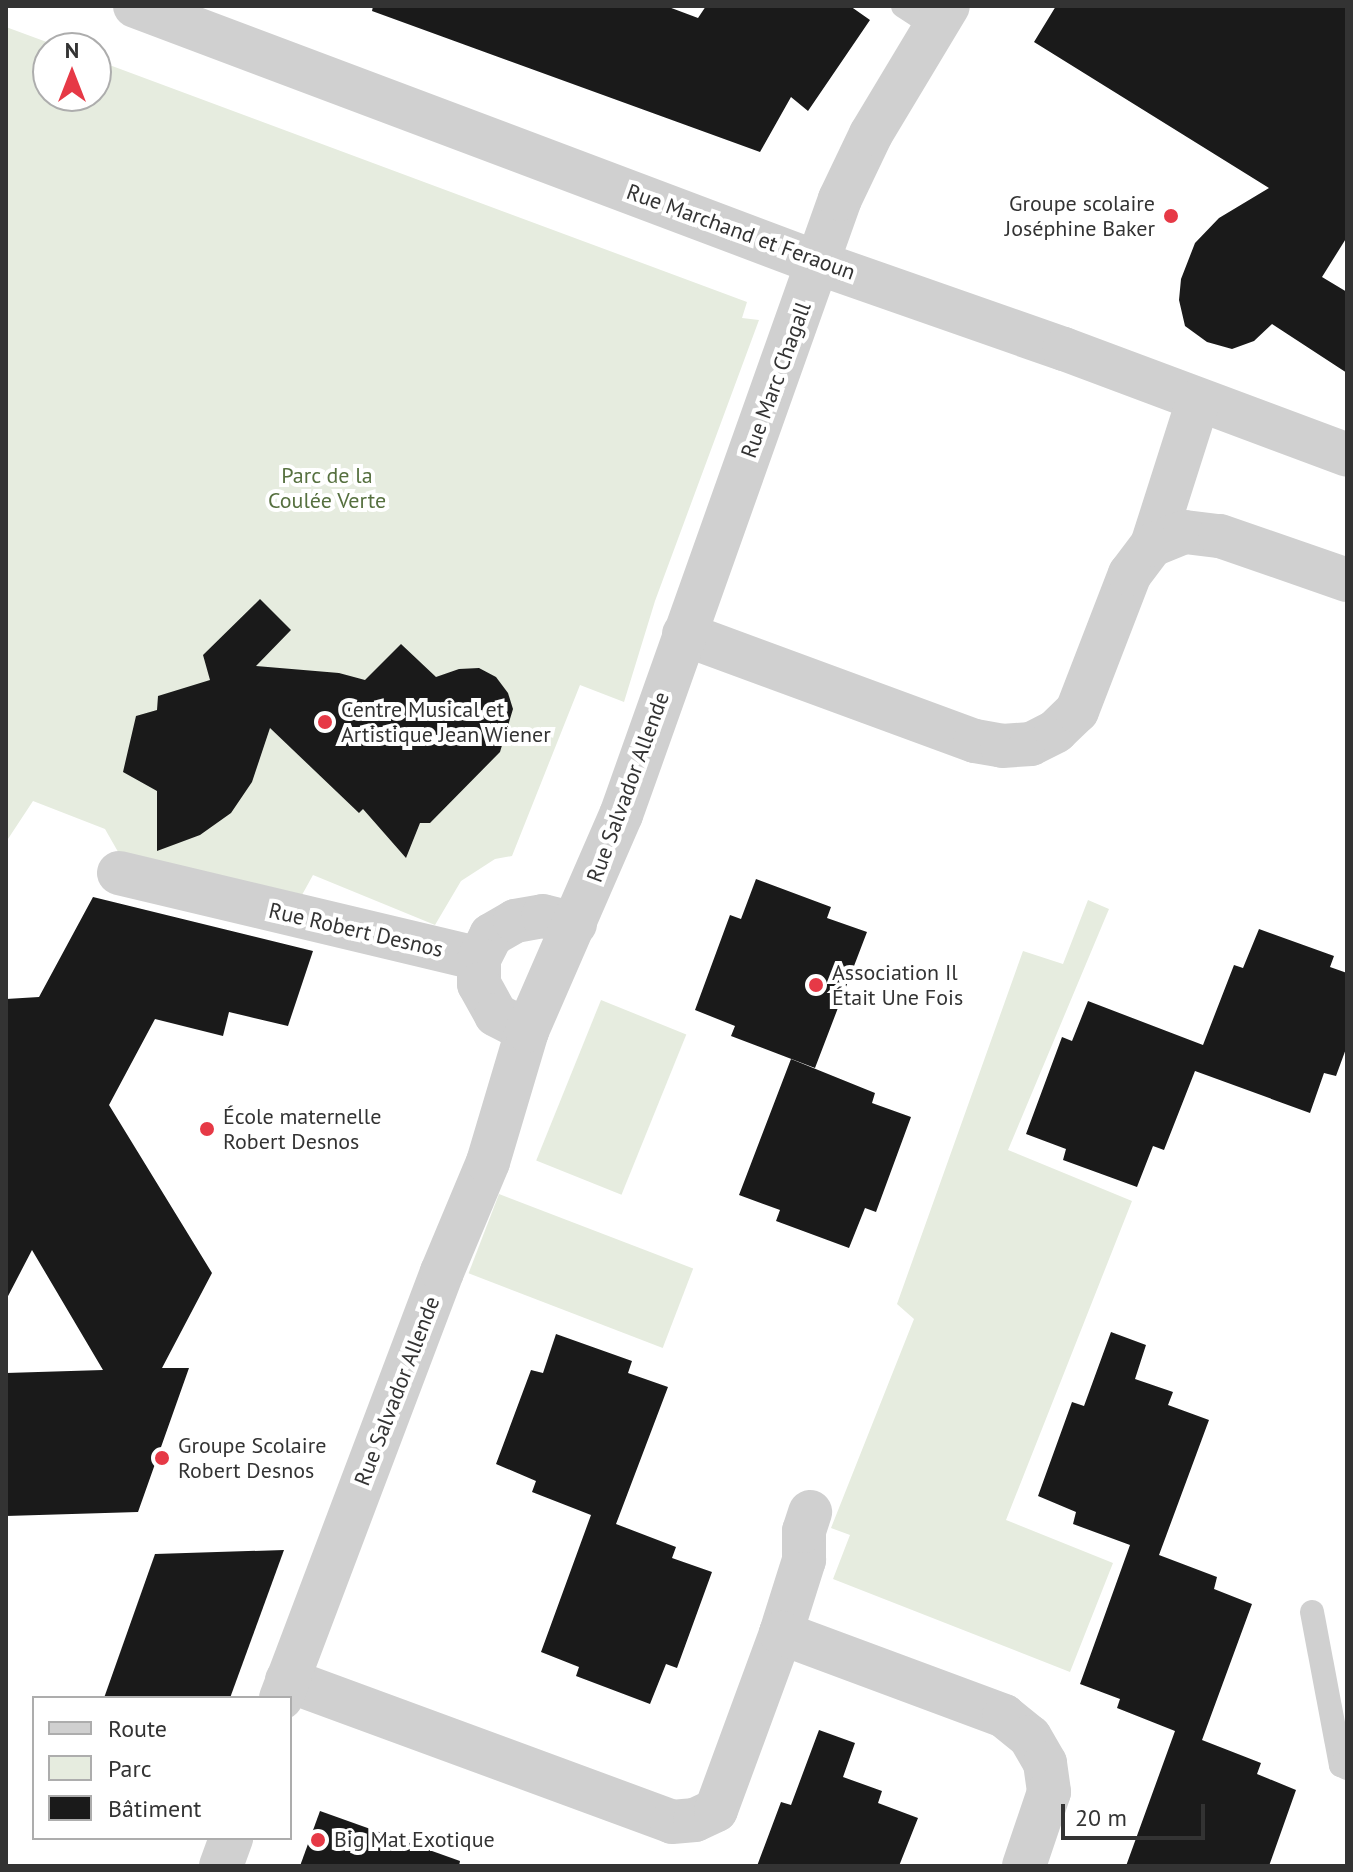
<!DOCTYPE html>
<meta charset="utf-8">
<style>
body{margin:0}
#map{position:relative;width:1353px;height:1872px;overflow:hidden;background:#fff;font-family:"PT Sans",sans-serif}
div>[style]{position:absolute}
.green>*{inset:0;background:#e6ecdf;transform-origin:0 0}
.building>*{inset:0;background:#1a1a1a}
.service>*{height:24px;margin:-12px;padding:0 12px;transform-origin:12px;border-radius:12px;background:#d0d0d0}
.minor>*{height:44px;margin:-22px;padding:0 22px;transform-origin:22px;border-radius:22px;background:#d0d0d0}
.dots>*{width:22px;height:22px;translate:-50% -50%;box-sizing:border-box;border:4px solid #fff;border-radius:50%}
span{translate:-50% -50%;white-space:nowrap;text-align:center;line-height:1.15;-webkit-text-stroke:8px #fff;paint-order:stroke}
.poi-label{font-size:22px;color:#333}
.right{translate:-100% -50%;text-align:right}
.left{translate:0 -50%;text-align:left}
.street-label{font-size:22px;color:#333}
.park-label{font-size:22px;color:#56703f}
.frame{position:absolute;inset:0;border:8px solid #333;pointer-events:none}
.legend{position:absolute;left:32px;top:1696px;width:260px;height:144px;box-sizing:border-box;background:#fff;border:2px solid #adadad;margin:0;padding:10px 14px;list-style:none;font-size:24px;color:#333}
.legend li{display:flex;align-items:center;gap:16px;height:40px}
.legend b{width:40px;border:2px solid #adadad}
.north{position:absolute;left:32px;top:32px;width:80px;height:80px;box-sizing:border-box;background:#fff;border:2px solid #adadad;border-radius:50%;rotate:0deg;font-size:22px;font-weight:700;line-height:32px;text-align:center;color:#333}
.north::after{content:'';display:block;margin:auto;width:28px;height:36px;background:#e63946;clip-path:polygon(50% 0,100% 100%,50% 72%,0 100%)}
.scale{position:absolute;left:1061px;top:1804px;width:144px;height:36px;box-sizing:border-box;border:4px solid #333;border-top:0;padding-left:10px;font-size:24px;line-height:28px;white-space:nowrap;color:#333;-webkit-text-stroke:6px #fff;paint-order:stroke}
</style>
<div id="map">
<div class="green">
<i style="clip-path:polygon(6px 27px,63px 48px,48px 48px,48px 96px,96px 96px,96px 60px,747px 302px,742px 318px,759px 320px,655px 601px,624px 702px,580px 685px,512px 856px,495px 859px,461px 881px,435px 925px,313px 875px,297px 904px,121px 857px,105px 829px,33px 801px,6px 842px)"></i>
<i style="clip-path:polygon(1088px 900px,1109px 909px,1008px 1150px,1132px 1201px,1006px 1520px,1113px 1563px,1070px 1672px,833px 1579px,850px 1535px,831px 1528px,914px 1319px,897px 1304px,1023px 951px,1063px 964px)"></i>
<i style="left:601px;top:1000px;width:92px;height:173px;rotate:22deg"></i>
<i style="left:499px;top:1194px;width:208px;height:85px;rotate:21deg"></i>
</div>
<div class="building">
<i style="clip-path:polygon(373px 6px,666px 6px,698px 18px,706px 6px,850px 6px,870px 20px,808px 111px,791px 97px,760px 152px,372px 11px)"></i>
<i style="clip-path:polygon(1056px 6px,1347px 6px,1347px 237px,1322px 277px,1347px 292px,1347px 373px,1272px 324px,1254px 341px,1232px 349px,1207px 342px,1185px 326px,1179px 300px,1181px 279px,1195px 243px,1219px 218px,1269px 188px,1034px 42px)"></i>
<i style="clip-path:polygon(260px 599px,291px 630px,256px 666px,339px 673px,365px 680px,401px 644px,436px 677px,459px 669px,479px 668px,496px 677px,508px 693px,513px 709px,500px 752px,430px 823px,420px 823px,406px 858px,363px 809px,359px 813px,270px 728px,252px 782px,231px 813px,200px 835px,157px 851px,157px 791px,123px 772px,136px 716px,157px 710px,158px 696px,210px 680px,203px 655px)"></i>
<i style="clip-path:polygon(756px 879px,831px 907px,827px 918px,867px 932px,815px 1068px,731px 1036px,735px 1026px,695px 1010px,730px 915px,741px 919px)"></i>
<i style="clip-path:polygon(93px 897px,313px 951px,288px 1026px,229px 1012px,223px 1036px,155px 1019px,109px 1105px,212px 1273px,162px 1368px,189px 1368px,138px 1512px,6px 1516px,6px 1373px,103px 1370px,32px 1250px,6px 1300px,6px 999px,39px 997px)"></i>
<i style="clip-path:polygon(1259px 929px,1334px 956px,1330px 967px,1347px 973px,1347px 1046px,1336px 1076px,1324px 1073px,1310px 1113px,1195px 1071px,1164px 1150px,1153px 1146px,1137px 1187px,1063px 1160px,1066px 1149px,1026px 1134px,1062px 1037px,1072px 1041px,1088px 1001px,1203px 1045px,1234px 965px,1243px 968px)"></i>
<i style="clip-path:polygon(791px 1059px,875px 1093px,872px 1103px,911px 1117px,876px 1212px,865px 1208px,849px 1248px,776px 1221px,780px 1210px,739px 1195px)"></i>
<i style="clip-path:polygon(1111px 1332px,1146px 1345px,1135px 1379px,1173px 1392px,1168px 1405px,1209px 1420px,1159px 1555px,1217px 1577px,1214px 1589px,1252px 1604px,1202px 1740px,1261px 1763px,1257px 1774px,1296px 1790px,1269px 1866px,1126px 1866px,1175px 1731px,1117px 1708px,1120px 1699px,1080px 1684px,1130px 1545px,1073px 1524px,1076px 1512px,1038px 1496px,1072px 1402px,1084px 1406px)"></i>
<i style="clip-path:polygon(556px 1334px,632px 1361px,628px 1373px,668px 1387px,616px 1524px,676px 1547px,672px 1558px,712px 1572px,677px 1668px,666px 1664px,650px 1704px,576px 1676px,579px 1667px,541px 1652px,591px 1515px,532px 1492px,536px 1481px,496px 1464px,531px 1370px,543px 1373px)"></i>
<i style="clip-path:polygon(284px 1550px,230px 1698px,104px 1698px,155px 1554px)"></i>
<i style="clip-path:polygon(819px 1730px,855px 1743px,843px 1777px,882px 1791px,878px 1803px,918px 1818px,899px 1866px,757px 1866px,781px 1802px,791px 1805px)"></i>
<i style="clip-path:polygon(320px 1811px,460px 1861px,459px 1866px,300px 1866px)"></i>
</div>
<div class="service">
<i style="left:903px;top:6px;width:37px;rotate:33deg"></i>
<i style="left:1312px;top:1612px;width:156px;rotate:79.3deg"></i>
<i style="left:1341px;top:1765px;width:7px;rotate:27deg"></i>
</div>
<div class="minor">
<i style="left:135px;top:6px;width:730px;rotate:20.62deg"></i>
<i style="left:818px;top:263px;width:261px;rotate:19.3deg"></i>
<i style="left:1064px;top:349px;width:302px;rotate:20.5deg"></i>
<i style="left:1152px;top:545px;width:151px;rotate:-72.3deg"></i>
<i style="left:684px;top:634px;width:310px;rotate:20.2deg"></i>
<i style="left:975px;top:741px;width:27px;rotate:10deg"></i>
<i style="left:1002px;top:746px;width:29px;rotate:-4deg"></i>
<i style="left:1031px;top:744px;width:28px;rotate:-27deg"></i>
<i style="left:1056px;top:731px;width:29px;rotate:-44deg"></i>
<i style="left:1077px;top:711px;width:147px;rotate:-68.9deg"></i>
<i style="left:1130px;top:574px;width:36px;rotate:-53deg"></i>
<i style="left:1152px;top:545px;width:35px;rotate:-22deg"></i>
<i style="left:1185px;top:532px;width:35px;rotate:7deg"></i>
<i style="left:1220px;top:536px;width:134px;rotate:19.1deg"></i>
<i style="left:119px;top:873px;width:370px;rotate:13.4deg"></i>
<i style="left:479px;top:959px;width:27px;rotate:-63deg"></i>
<i style="left:491px;top:935px;width:28px;rotate:-30deg"></i>
<i style="left:515px;top:921px;width:28px;rotate:-10deg"></i>
<i style="left:543px;top:916px;width:33px;rotate:14deg"></i>
<i style="left:479px;top:959px;width:25px;rotate:90deg"></i>
<i style="left:479px;top:984px;width:35px;rotate:61deg"></i>
<i style="left:496px;top:1015px;width:35px;rotate:27deg"></i>
<i style="left:781px;top:1633px;width:77px;rotate:-72.5deg"></i>
<i style="left:804px;top:1560px;width:29px;rotate:-90deg"></i>
<i style="left:804px;top:1531px;width:20px;rotate:-72deg"></i>
<i style="left:287px;top:1680px;width:410px;rotate:20.2deg"></i>
<i style="left:672px;top:1822px;width:23px;rotate:-5deg"></i>
<i style="left:695px;top:1820px;width:23px;rotate:-25deg"></i>
<i style="left:716px;top:1810px;width:189px;rotate:-69.8deg"></i>
<i style="left:781px;top:1633px;width:238px;rotate:20.4deg"></i>
<i style="left:1004px;top:1716px;width:33px;rotate:39deg"></i>
<i style="left:1030px;top:1737px;width:30px;rotate:60deg"></i>
<i style="left:1045px;top:1763px;width:29px;rotate:82deg"></i>
<i style="left:1049px;top:1792px;width:78px;rotate:108.7deg"></i>
<i style="left:281px;top:1698px;width:455px;rotate:-69.3deg"></i>
<i style="left:442px;top:1272px;width:119px;rotate:-67.3deg"></i>
<i style="left:488px;top:1162px;width:137px;rotate:-73.4deg"></i>
<i style="left:527px;top:1031px;width:236px;rotate:-66.5deg"></i>
<i style="left:621px;top:815px;width:654px;rotate:-70.43deg"></i>
<i style="left:840px;top:199px;width:72px;rotate:-64.5deg"></i>
<i style="left:871px;top:134px;width:149px;rotate:-59deg"></i>
<i style="left:221px;top:1866px;width:30px;rotate:-70deg"></i>
</div>
<div class="dots">
<i style="left:1171px;top:216px;background:#e63946"></i>
<i style="left:325px;top:722px;background:#e63946"></i>
<i style="left:816px;top:985px;background:#e63946"></i>
<i style="left:207px;top:1129px;background:#e63946"></i>
<i style="left:162px;top:1458px;background:#e63946"></i>
<i style="left:318px;top:1840px;background:#e63946"></i>
</div>
<div class="poi-label">
<span class="right" style="left:1155px;top:216px">Groupe scolaire<br>Joséphine Baker</span>
<span class="left" style="left:341px;top:722px">Centre Musical et<br>Artistique Jean Wiener</span>
<span class="left" style="left:832px;top:985px">Association Il<br>Était Une Fois</span>
<span class="left" style="left:223px;top:1129px">École maternelle<br>Robert Desnos</span>
<span class="left" style="left:178px;top:1458px">Groupe Scolaire<br>Robert Desnos</span>
<span class="left" style="left:334px;top:1840px">Big Mat Exotique</span>
</div>
<div class="street-label">
<span style="left:741px;top:232px;rotate:20deg">Rue Marchand et Feraoun</span>
<span style="left:776px;top:380px;rotate:-70deg">Rue Marc Chagall</span>
<span style="left:628px;top:787px;rotate:-70deg">Rue Salvador Allende</span>
<span style="left:356px;top:930px;rotate:13deg">Rue Robert Desnos</span>
<span style="left:397px;top:1391px;rotate:-69deg">Rue Salvador Allende</span>
</div>
<div class="park-label">
<span style="left:327px;top:488px">Parc de la<br>Coulée Verte</span>
</div>
<div class="frame"></div>
<ul class="legend">
<li><b style="height:10px;background:#d0d0d0"></b>Route</li>
<li><b style="height:22px;background:#e6ecdf"></b>Parc</li>
<li><b style="height:22px;background:#1a1a1a"></b>Bâtiment</li>
</ul>
<div class="north">N</div>
<div class="scale">20 m</div>
</div>
